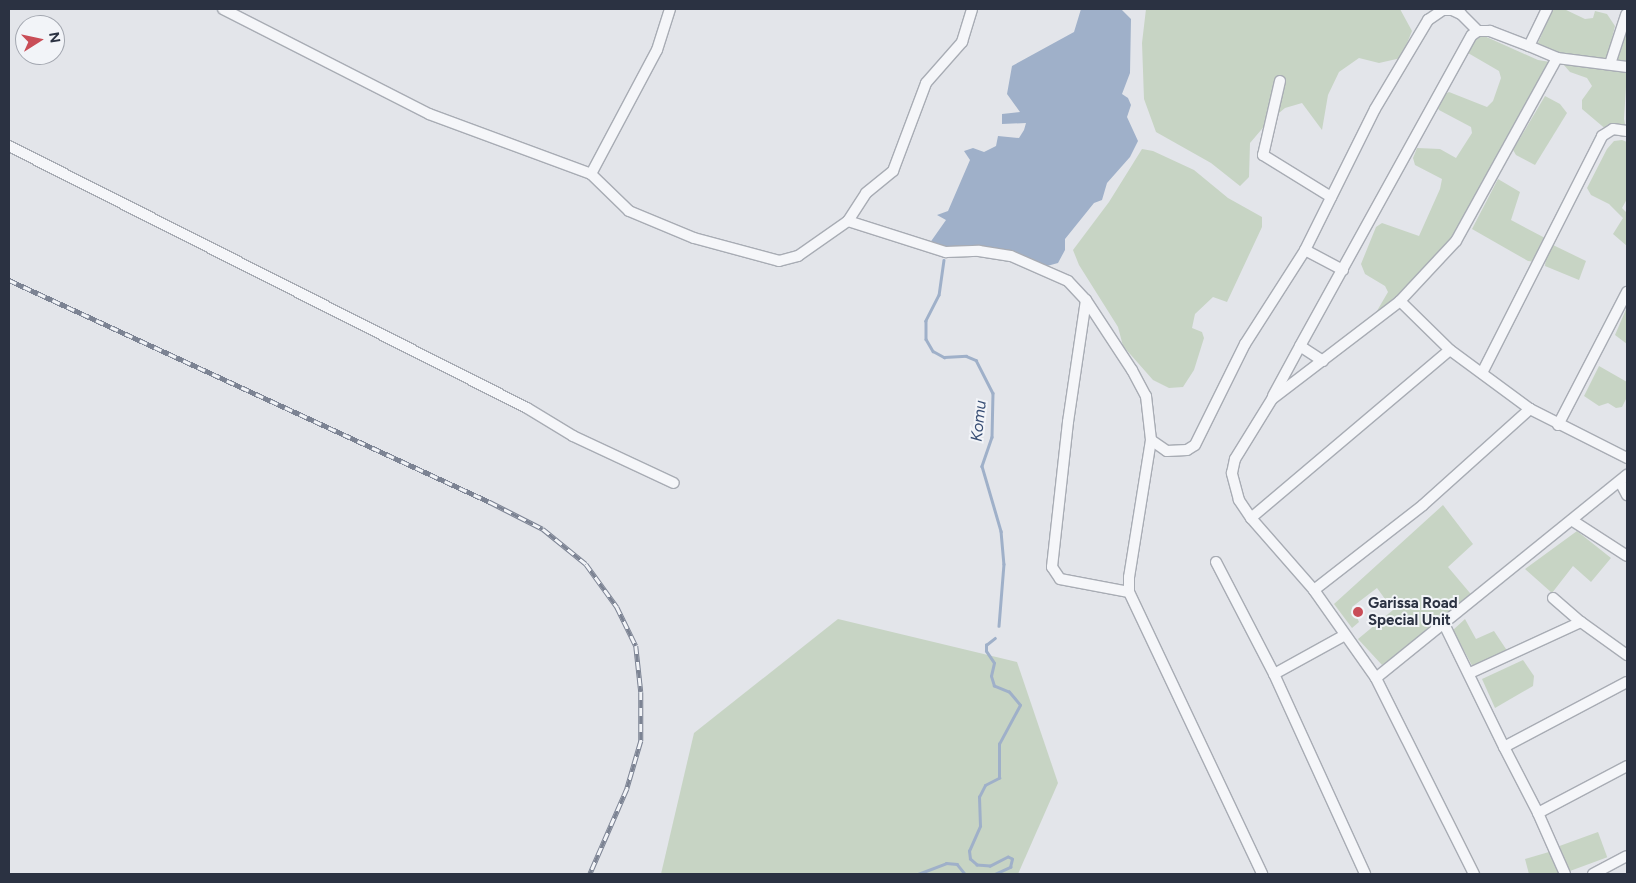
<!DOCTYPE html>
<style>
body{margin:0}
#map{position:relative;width:1636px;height:883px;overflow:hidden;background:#e3e5ea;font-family:Figtree,sans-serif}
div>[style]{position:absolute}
.green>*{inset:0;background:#c7d4c4;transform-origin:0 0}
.water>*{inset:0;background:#9fb0c9}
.stream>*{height:2.5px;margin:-1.25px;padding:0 1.25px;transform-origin:1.25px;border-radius:1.25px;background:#9fb0c9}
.roads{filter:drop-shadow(1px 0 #a8acb4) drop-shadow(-1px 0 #a8acb4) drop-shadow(0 1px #a8acb4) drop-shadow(0 -1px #a8acb4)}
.minor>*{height:10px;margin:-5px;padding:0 5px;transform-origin:5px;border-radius:5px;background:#f5f6f9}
.rail>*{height:4.5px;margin-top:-2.25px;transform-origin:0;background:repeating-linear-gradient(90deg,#f2f4f8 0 8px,#7c8393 0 16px);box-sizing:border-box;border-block:1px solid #7c8393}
.dots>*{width:14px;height:14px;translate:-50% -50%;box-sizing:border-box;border:2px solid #f2f4f8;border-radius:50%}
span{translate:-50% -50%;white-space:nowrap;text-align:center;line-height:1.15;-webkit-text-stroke:4px #f2f4f8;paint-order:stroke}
.poi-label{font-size:15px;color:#2b3242;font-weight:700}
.left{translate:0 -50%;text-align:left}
.water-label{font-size:16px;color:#374d74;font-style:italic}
.frame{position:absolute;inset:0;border:10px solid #2b3242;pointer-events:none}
.north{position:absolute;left:15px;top:15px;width:50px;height:50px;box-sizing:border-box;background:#f2f4f8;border:1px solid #a2a6af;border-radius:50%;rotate:80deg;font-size:14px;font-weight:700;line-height:20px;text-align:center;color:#2b3242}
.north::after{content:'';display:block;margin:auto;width:18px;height:22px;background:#c94d57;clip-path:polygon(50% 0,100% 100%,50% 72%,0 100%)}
</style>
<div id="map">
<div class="green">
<i style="clip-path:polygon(1146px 9px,1400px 9px,1412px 31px,1401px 58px,1379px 63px,1359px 58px,1339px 72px,1328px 95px,1322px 130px,1302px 103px,1285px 108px,1267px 123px,1250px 143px,1249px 177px,1240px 186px,1211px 163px,1156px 132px,1144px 99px,1142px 43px)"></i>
<i style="clip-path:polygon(1553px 9px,1564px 9px,1585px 19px,1593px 18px,1595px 11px,1607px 14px,1615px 26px,1607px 59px,1561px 57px,1537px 45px)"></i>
<i style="clip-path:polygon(1627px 24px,1627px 64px,1615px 58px)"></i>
<i style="clip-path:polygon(1482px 35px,1538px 60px,1556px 63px,1478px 205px,1423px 277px,1374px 316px,1388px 292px,1385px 286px,1365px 274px,1361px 264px,1376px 227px,1382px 223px,1419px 236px,1440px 189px,1442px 179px,1415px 165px,1413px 158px,1417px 148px,1440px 149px,1456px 158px,1472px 133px,1471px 127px,1439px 110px,1437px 106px,1443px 95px,1449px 92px,1487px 107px,1493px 101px,1501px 78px,1499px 71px,1468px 53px,1474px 38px)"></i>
<i style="clip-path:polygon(1563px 64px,1627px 71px,1624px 119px,1627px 134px,1608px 131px,1582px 109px,1582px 100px,1592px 86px,1587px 78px,1570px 72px)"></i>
<i style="clip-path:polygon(1545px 96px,1560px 104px,1567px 113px,1535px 165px,1516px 155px,1513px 150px)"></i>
<i style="clip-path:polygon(1622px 140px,1627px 142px,1627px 199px,1622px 208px,1627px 213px,1627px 246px,1613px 234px,1623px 218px,1609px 204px,1591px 195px,1587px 188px,1607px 149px,1614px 141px)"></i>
<i style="clip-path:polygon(1142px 149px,1153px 151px,1194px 170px,1228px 198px,1262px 217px,1262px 227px,1227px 302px,1213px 297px,1195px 314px,1192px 328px,1202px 332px,1204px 338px,1194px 370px,1183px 387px,1169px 388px,1153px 380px,1123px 346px,1118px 327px,1079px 265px,1073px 250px,1109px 202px)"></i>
<i style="clip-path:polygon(1498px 179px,1520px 192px,1511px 220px,1545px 238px,1537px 262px,1528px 261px,1472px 229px)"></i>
<i style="clip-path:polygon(1553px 245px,1586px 261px,1579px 280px,1545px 266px,1546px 256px)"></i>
<i style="clip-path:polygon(1627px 307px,1627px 344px,1615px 335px)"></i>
<i style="clip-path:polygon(1599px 366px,1627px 382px,1627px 397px,1622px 407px,1616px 408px,1608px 403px,1599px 406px,1584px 396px)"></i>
<i style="clip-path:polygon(1443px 505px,1473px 544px,1448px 567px,1475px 599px,1382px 665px,1358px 639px,1393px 610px,1377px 588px,1352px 607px,1359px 622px,1352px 628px,1334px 604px)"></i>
<i style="clip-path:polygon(1577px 531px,1611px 558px,1591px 582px,1573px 566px,1552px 593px,1525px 569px)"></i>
<i style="clip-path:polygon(838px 619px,1017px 662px,1058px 783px,1018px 874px,661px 874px,694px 733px)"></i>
<i style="clip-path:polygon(1465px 619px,1476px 639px,1494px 631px,1508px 652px,1476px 673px,1453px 630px)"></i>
<i style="clip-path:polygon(1523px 660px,1534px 676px,1533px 686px,1495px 708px,1482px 679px)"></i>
<i style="left:1598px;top:832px;width:27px;height:41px;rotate:70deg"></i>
<i style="clip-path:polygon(1549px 852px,1562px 874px,1529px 874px,1525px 859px)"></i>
</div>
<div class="water">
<i style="clip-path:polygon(1081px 9px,1121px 9px,1131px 19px,1130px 73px,1122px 94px,1128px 98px,1131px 105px,1127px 117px,1138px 141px,1130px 157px,1107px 183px,1102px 200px,1094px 203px,1065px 239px,1065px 250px,1058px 263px,1047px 266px,927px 247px,946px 220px,937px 215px,948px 211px,970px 160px,964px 151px,973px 148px,984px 152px,996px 146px,998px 136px,1019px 138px,1024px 130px,1026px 123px,1002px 124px,1002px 114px,1020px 112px,1007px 94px,1012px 66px,1074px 32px)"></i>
</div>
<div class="stream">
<i style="left:944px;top:260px;width:35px;rotate:98deg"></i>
<i style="left:939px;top:295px;width:29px;rotate:117deg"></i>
<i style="left:926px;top:321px;width:18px;rotate:90deg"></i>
<i style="left:926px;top:339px;width:14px;rotate:60deg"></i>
<i style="left:933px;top:351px;width:13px;rotate:29deg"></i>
<i style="left:944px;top:357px;width:22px;rotate:-3deg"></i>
<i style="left:966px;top:356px;width:11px;rotate:22deg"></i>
<i style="left:976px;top:360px;width:37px;rotate:63deg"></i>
<i style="left:993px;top:393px;width:44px;rotate:91.3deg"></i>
<i style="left:992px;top:437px;width:31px;rotate:109deg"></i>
<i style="left:982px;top:466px;width:68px;rotate:73.7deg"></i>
<i style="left:1001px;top:531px;width:33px;rotate:85deg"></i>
<i style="left:1004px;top:564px;width:62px;rotate:94.6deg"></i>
<i style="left:918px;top:874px;width:30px;rotate:-21deg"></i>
<i style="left:946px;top:863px;width:11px;rotate:5deg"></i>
<i style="left:957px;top:864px;width:13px;rotate:51deg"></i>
<i style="left:979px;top:874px;width:8px"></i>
<i style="left:995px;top:874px;width:17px;rotate:-25deg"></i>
<i style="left:1010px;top:867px;width:8px;rotate:-76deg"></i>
<i style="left:1012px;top:859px;width:4px;rotate:-153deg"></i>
<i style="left:1008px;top:857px;width:20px;rotate:153deg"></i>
<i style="left:990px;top:866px;width:13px;rotate:-176deg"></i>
<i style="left:977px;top:865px;width:9px;rotate:-139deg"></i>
<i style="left:970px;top:859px;width:8px;rotate:-97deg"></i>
<i style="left:969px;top:851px;width:27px;rotate:-66deg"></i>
<i style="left:980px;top:826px;width:29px;rotate:-92deg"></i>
<i style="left:979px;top:797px;width:13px;rotate:-63deg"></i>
<i style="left:985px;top:785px;width:16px;rotate:-27deg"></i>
<i style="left:999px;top:778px;width:34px;rotate:-90deg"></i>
<i style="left:999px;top:744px;width:44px;rotate:-61.7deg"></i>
<i style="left:1020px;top:705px;width:17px;rotate:-130deg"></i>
<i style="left:1009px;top:692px;width:16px;rotate:-158deg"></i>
<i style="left:994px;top:686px;width:10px;rotate:-107deg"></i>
<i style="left:991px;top:676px;width:13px;rotate:-77deg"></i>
<i style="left:994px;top:663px;width:14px;rotate:-124deg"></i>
<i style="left:986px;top:651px;width:6px;rotate:-90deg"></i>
<i style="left:986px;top:645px;width:11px;rotate:-38deg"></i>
</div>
<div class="roads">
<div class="minor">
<i style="left:223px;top:9px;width:231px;rotate:27deg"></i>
<i style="left:429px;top:114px;width:173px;rotate:20.3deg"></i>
<i style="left:591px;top:174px;width:53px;rotate:44.2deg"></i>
<i style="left:629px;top:211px;width:70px;rotate:22.6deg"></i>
<i style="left:694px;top:238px;width:88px;rotate:15.1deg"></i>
<i style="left:779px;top:261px;width:20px;rotate:-15deg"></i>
<i style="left:798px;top:256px;width:61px;rotate:-35deg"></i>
<i style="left:848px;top:221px;width:33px;rotate:-57deg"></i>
<i style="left:866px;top:193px;width:35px;rotate:-39deg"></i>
<i style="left:893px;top:171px;width:94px;rotate:-69.4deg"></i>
<i style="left:926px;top:83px;width:55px;rotate:-48.7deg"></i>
<i style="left:962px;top:42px;width:34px;rotate:-73deg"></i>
<i style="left:1547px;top:9px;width:41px;rotate:115.9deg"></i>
<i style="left:1529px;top:46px;width:30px;rotate:23deg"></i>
<i style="left:1557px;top:58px;width:71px;rotate:7.3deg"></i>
<i style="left:1610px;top:64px;width:52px;rotate:-71.9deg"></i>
<i style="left:1280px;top:81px;width:76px;rotate:102.9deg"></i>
<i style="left:1263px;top:155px;width:80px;rotate:31.7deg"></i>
<i style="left:9px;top:146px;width:580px;rotate:26.83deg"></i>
<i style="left:527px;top:408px;width:54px;rotate:31.3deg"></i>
<i style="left:573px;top:436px;width:111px;rotate:25deg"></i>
<i style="left:591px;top:174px;width:140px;rotate:-62deg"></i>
<i style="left:657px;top:50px;width:43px;rotate:-72.4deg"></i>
<i style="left:848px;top:221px;width:103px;rotate:17.6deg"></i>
<i style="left:946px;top:252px;width:33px;rotate:-2deg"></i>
<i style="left:979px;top:251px;width:32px;rotate:9deg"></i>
<i style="left:1011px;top:256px;width:62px;rotate:23.7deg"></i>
<i style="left:1068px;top:281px;width:26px;rotate:47deg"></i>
<i style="left:1086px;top:300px;width:84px;rotate:56.7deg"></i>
<i style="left:1132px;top:370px;width:30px;rotate:62deg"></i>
<i style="left:1146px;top:396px;width:44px;rotate:83.5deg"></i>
<i style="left:1151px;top:440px;width:19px;rotate:35deg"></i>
<i style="left:1167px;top:451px;width:20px;rotate:-3deg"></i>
<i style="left:1187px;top:450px;width:9px;rotate:-32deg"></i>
<i style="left:1195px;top:445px;width:113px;rotate:-63.7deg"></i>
<i style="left:1245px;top:344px;width:112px;rotate:-57.4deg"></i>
<i style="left:1305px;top:250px;width:43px;rotate:27.8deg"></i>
<i style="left:1305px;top:250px;width:157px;rotate:-63.6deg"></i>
<i style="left:1375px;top:109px;width:104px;rotate:-59.2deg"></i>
<i style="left:1428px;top:20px;width:18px;rotate:-34deg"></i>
<i style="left:1443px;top:10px;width:9px"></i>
<i style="left:1452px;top:10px;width:10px;rotate:24deg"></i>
<i style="left:1461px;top:14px;width:24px;rotate:45deg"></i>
<i style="left:1086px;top:300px;width:123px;rotate:98.4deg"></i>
<i style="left:1068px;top:422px;width:146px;rotate:96.3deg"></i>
<i style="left:1052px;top:567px;width:14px;rotate:56deg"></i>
<i style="left:1060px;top:579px;width:70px;rotate:10.7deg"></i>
<i style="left:1400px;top:301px;width:70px;rotate:44.4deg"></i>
<i style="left:1450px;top:350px;width:99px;rotate:36.4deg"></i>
<i style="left:1530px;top:409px;width:109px;rotate:26.8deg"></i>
<i style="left:1323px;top:361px;width:27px;rotate:-147deg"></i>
<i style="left:1300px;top:346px;width:355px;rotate:-61.1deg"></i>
<i style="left:1472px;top:35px;width:7px;rotate:-34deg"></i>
<i style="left:1478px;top:31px;width:12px"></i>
<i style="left:1490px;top:31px;width:42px;rotate:21deg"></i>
<i style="left:1482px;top:373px;width:266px;rotate:-63.1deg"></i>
<i style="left:1602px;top:136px;width:13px;rotate:-32deg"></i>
<i style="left:1613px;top:129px;width:14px;rotate:8deg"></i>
<i style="left:1273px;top:396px;width:57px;rotate:-61.6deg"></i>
<i style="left:1558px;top:425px;width:150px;rotate:-62.6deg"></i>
<i style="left:1151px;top:440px;width:139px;rotate:99.1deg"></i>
<i style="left:1129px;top:577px;width:15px;rotate:90deg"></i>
<i style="left:1129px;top:592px;width:312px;rotate:64.7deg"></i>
<i style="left:1620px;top:482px;width:15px;rotate:62deg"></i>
<i style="left:1251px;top:518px;width:260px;rotate:-40.2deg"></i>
<i style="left:1573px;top:521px;width:64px;rotate:32.9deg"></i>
<i style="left:1216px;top:562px;width:126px;rotate:62.6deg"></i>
<i style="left:1314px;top:590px;width:138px;rotate:-37.9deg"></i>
<i style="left:1423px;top:505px;width:144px;rotate:-41.9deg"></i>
<i style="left:1553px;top:598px;width:37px;rotate:41deg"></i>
<i style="left:1444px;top:624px;width:137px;rotate:64deg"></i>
<i style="left:1504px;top:747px;width:139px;rotate:-27.9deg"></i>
<i style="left:1345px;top:635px;width:81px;rotate:151.2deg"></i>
<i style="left:1274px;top:674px;width:220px;rotate:65.5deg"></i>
<i style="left:1470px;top:673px;width:122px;rotate:-24.7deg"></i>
<i style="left:1581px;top:622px;width:57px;rotate:35.7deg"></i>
<i style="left:1376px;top:678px;width:323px;rotate:-39deg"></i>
<i style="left:1504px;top:747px;width:74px;rotate:62.7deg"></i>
<i style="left:1474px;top:874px;width:219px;rotate:-116.6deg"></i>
<i style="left:1376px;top:678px;width:108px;rotate:-125.2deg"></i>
<i style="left:1314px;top:590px;width:96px;rotate:-131.2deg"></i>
<i style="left:1251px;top:518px;width:22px;rotate:-124deg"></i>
<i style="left:1239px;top:500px;width:28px;rotate:-105deg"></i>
<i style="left:1232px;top:473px;width:14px;rotate:-78deg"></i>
<i style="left:1235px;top:459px;width:70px;rotate:-58.3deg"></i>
<i style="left:1272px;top:399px;width:161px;rotate:-37.4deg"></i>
<i style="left:1400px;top:301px;width:82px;rotate:-47deg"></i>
<i style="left:1456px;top:241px;width:209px;rotate:-61.1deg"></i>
<i style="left:1565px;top:874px;width:67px;rotate:-113.9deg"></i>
<i style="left:1538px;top:813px;width:101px;rotate:-27.8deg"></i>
<i style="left:1593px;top:874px;width:38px;rotate:-28deg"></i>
</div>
</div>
<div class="rail">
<i style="left:9px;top:280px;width:530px;rotate:24.78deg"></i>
<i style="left:490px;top:502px;width:59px;rotate:27deg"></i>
<i style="left:543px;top:529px;width:55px;rotate:39.1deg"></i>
<i style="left:586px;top:564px;width:53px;rotate:54.2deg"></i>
<i style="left:617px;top:607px;width:43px;rotate:64deg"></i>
<i style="left:636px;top:646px;width:46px;rotate:83.8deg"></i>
<i style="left:641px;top:692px;width:49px;rotate:90deg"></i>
<i style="left:641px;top:741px;width:50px;rotate:106.3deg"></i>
<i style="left:627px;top:789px;width:93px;rotate:113.5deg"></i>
</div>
<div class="dots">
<i style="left:1358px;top:612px;background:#c94d57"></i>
</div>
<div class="poi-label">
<span class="left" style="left:1368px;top:612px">Garissa Road<br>Special Unit</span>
</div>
<div class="water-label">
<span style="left:979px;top:421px;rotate:-84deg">Komu</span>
</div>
<div class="frame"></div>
<div class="north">N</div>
</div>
